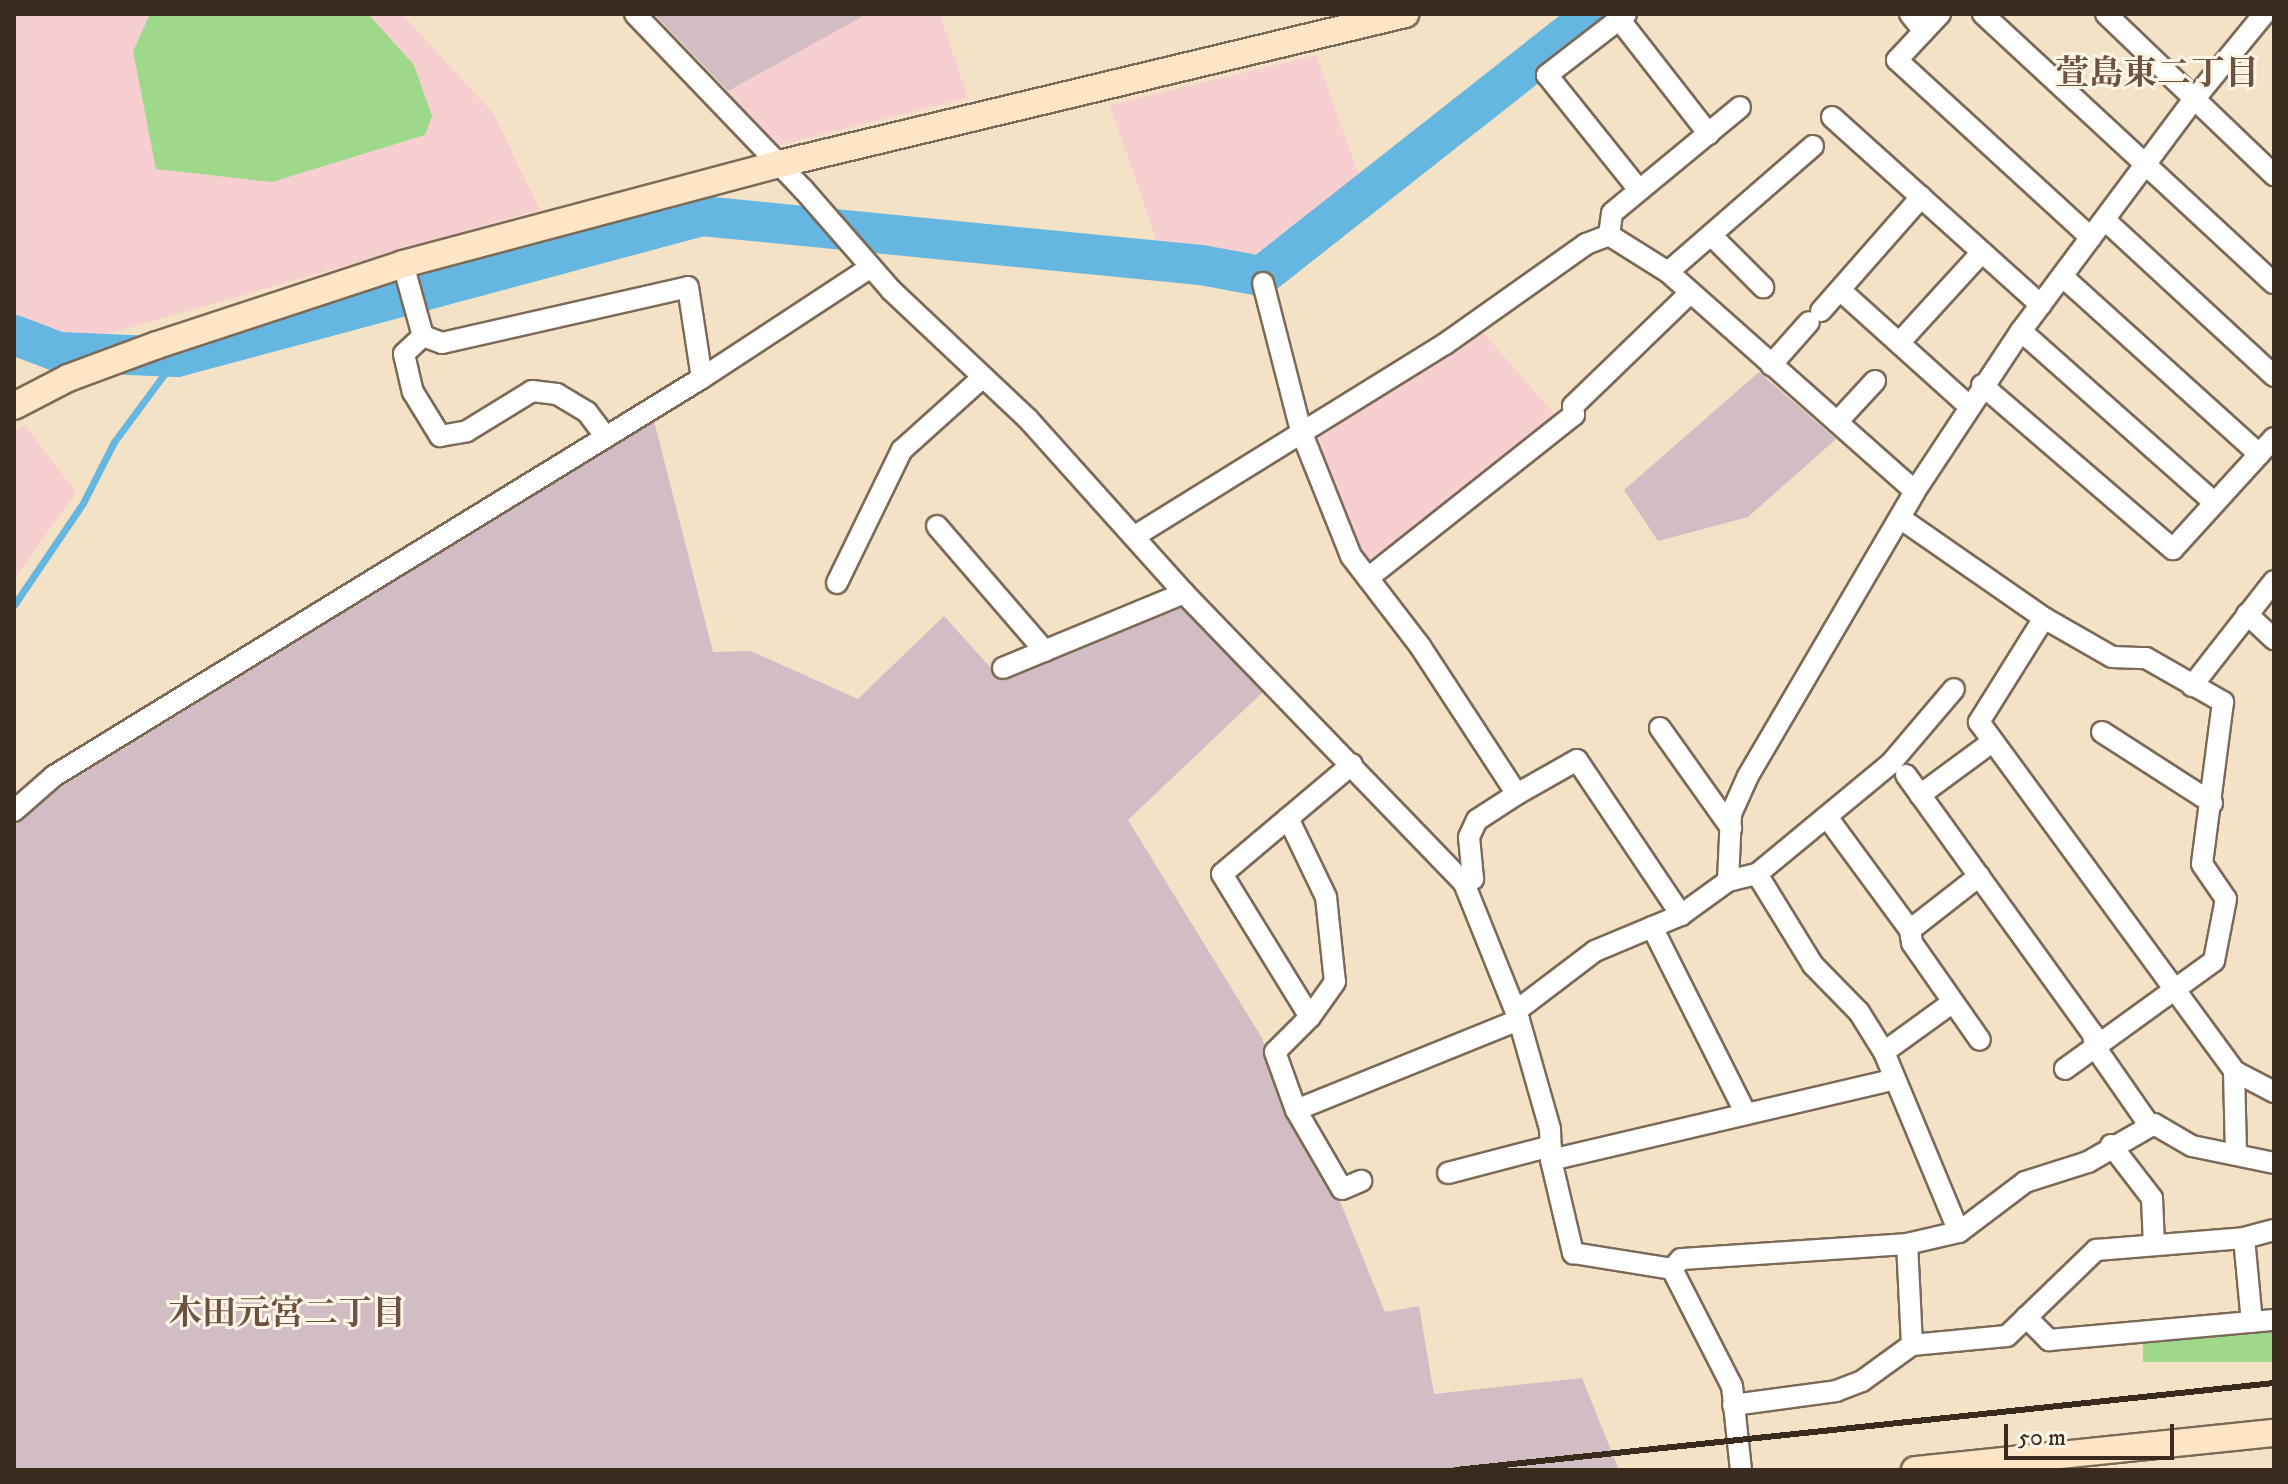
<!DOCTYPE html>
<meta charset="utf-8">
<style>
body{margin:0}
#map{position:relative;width:2288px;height:1484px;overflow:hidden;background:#f3e2c5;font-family:"IM FELL DW Pica","Noto Serif JP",serif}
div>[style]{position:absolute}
.built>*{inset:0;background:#f7cfd0}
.industrial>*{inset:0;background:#d2bdc5}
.green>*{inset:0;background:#9ed88b;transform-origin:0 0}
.stream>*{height:7px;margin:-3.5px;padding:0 3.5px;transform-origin:3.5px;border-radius:3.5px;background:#65b6e0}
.river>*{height:40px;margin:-20px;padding:0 20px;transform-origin:20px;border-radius:20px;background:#65b6e0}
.roads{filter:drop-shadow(2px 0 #7b6a58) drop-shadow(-2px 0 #7b6a58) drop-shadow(0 2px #7b6a58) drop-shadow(0 -2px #7b6a58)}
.street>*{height:20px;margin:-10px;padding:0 10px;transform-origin:10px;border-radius:10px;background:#fff}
.secondary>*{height:26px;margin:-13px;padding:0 13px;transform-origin:13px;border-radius:13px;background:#fde5c5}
.rail>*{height:6px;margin:-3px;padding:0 3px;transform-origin:3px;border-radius:3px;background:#3b2a1e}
span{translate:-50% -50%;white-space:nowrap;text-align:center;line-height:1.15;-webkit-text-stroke:6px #fcf5e5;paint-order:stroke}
.neighbourhood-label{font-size:34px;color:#6d5142;font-weight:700}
.frame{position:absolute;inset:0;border:16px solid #3b2a1e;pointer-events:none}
.scale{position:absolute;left:2004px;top:1424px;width:170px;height:36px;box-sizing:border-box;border:4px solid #3b2a1e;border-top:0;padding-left:10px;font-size:24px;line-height:28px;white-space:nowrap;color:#3b2a1e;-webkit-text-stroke:6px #fcf5e5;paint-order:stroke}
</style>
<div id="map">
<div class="built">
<i style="clip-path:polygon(14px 14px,402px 14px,493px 113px,540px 210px,59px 348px,14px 329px)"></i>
<i style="clip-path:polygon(867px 14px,940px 14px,968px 98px,776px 146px,728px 91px)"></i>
<i style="clip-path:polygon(1316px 55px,1359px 175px,1251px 257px,1157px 242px,1110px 105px)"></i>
<i style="clip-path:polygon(1480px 329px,1557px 417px,1370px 561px,1352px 539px,1312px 443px)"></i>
<i style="clip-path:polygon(25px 425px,76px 492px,14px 580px,14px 431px)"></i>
</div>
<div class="industrial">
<i style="clip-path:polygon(654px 14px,867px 14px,728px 91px)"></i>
<i style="clip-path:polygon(1759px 372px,1836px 439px,1748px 517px,1658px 541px,1624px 490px)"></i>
<i style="clip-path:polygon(654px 421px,713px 652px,751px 651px,858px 699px,944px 616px,999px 677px,1189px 605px,1266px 689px,1128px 820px,1262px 1038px,1287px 1105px,1341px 1204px,1385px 1312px,1419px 1306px,1434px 1394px,1582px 1378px,1619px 1470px,14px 1470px,14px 826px,61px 787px)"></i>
</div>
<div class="green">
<i style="clip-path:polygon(150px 14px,368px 14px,414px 65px,432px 116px,425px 135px,272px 182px,156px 169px,133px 51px)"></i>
<i style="left:2274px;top:1328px;width:34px;height:131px;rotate:90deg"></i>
</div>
<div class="stream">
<i style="left:14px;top:605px;width:123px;rotate:-55.9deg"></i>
<i style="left:83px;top:503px;width:68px;rotate:-63.1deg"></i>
<i style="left:114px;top:442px;width:106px;rotate:-53.5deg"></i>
</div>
<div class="river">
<i style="left:14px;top:335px;width:48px;rotate:20.7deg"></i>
<i style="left:59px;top:352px;width:118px;rotate:2.4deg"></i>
<i style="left:177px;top:357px;width:544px;rotate:-15.03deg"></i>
<i style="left:702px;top:216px;width:501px;rotate:5.61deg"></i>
<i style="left:1201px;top:265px;width:61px;rotate:10.4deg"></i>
<i style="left:1261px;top:276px;width:424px;rotate:-38.2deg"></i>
</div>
<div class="roads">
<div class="street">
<i style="left:635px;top:14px;width:243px;rotate:46.2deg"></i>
<i style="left:803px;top:189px;width:134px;rotate:48.9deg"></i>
<i style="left:891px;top:290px;width:188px;rotate:43.3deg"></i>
<i style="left:1028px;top:419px;width:234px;rotate:48.1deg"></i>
<i style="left:1184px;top:593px;width:403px;rotate:46deg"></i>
<i style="left:1464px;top:883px;width:148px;rotate:68.1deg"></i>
<i style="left:1519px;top:1020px;width:113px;rotate:74.1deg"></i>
<i style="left:1550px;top:1129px;width:31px;rotate:88deg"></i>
<i style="left:1551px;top:1160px;width:96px;rotate:76.7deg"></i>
<i style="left:1573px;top:1253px;width:100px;rotate:9.2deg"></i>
<i style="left:1672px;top:1269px;width:131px;rotate:62.9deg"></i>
<i style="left:1732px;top:1386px;width:84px;rotate:83.9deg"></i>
<i style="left:1626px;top:14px;width:100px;rotate:142.3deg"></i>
<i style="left:1547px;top:75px;width:147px;rotate:51.3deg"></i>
<i style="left:1910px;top:14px;width:22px;rotate:51deg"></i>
<i style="left:1940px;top:14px;width:63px;rotate:133.1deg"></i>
<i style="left:1897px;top:60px;width:263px;rotate:42.5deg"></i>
<i style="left:1983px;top:14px;width:396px;rotate:42.8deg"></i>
<i style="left:2106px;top:14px;width:233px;rotate:43.8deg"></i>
<i style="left:1619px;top:19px;width:146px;rotate:52deg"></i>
<i style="left:1832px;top:117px;width:281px;rotate:42deg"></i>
<i style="left:2105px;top:220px;width:230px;rotate:42.7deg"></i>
<i style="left:1609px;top:235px;width:22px;rotate:-82deg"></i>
<i style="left:1612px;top:213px;width:166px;rotate:-39.6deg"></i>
<i style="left:1711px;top:235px;width:74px;rotate:45deg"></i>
<i style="left:403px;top:264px;width:75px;rotate:74.5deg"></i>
<i style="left:423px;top:336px;width:20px;rotate:20deg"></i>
<i style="left:442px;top:343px;width:252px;rotate:-12.8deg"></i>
<i style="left:688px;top:287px;width:92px;rotate:81.3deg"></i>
<i style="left:1668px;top:272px;width:192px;rotate:-41deg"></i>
<i style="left:2062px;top:276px;width:266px;rotate:42.1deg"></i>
<i style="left:1263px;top:283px;width:153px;rotate:75.6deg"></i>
<i style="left:1301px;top:431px;width:135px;rotate:68.2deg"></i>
<i style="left:1351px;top:556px;width:113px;rotate:52.5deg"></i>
<i style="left:1420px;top:646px;width:177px;rotate:56.8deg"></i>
<i style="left:1517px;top:794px;width:69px;rotate:-29.5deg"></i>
<i style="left:1577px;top:760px;width:187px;rotate:56.1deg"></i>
<i style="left:1840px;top:290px;width:173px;rotate:42deg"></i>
<i style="left:1821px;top:311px;width:152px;rotate:-48.7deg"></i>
<i style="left:2021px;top:331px;width:259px;rotate:41.6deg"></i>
<i style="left:423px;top:336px;width:26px;rotate:137deg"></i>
<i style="left:404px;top:354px;width:39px;rotate:77deg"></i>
<i style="left:413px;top:392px;width:52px;rotate:58.5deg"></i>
<i style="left:440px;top:436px;width:27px;rotate:-10deg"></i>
<i style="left:467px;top:431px;width:76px;rotate:-31.6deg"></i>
<i style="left:532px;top:391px;width:25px;rotate:7deg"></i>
<i style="left:557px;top:394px;width:35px;rotate:31deg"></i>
<i style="left:587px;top:412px;width:31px;rotate:53deg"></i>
<i style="left:1899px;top:343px;width:123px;rotate:-47.6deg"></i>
<i style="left:1771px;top:365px;width:57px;rotate:-48.5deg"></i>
<i style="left:1982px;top:385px;width:252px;rotate:40.7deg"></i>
<i style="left:2173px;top:549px;width:150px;rotate:-47.7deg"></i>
<i style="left:1837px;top:422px;width:56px;rotate:-47.2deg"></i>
<i style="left:1900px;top:518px;width:175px;rotate:34.8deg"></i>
<i style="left:2044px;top:618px;width:78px;rotate:29.8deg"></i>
<i style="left:2112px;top:657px;width:34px;rotate:2deg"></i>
<i style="left:2146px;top:658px;width:89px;rotate:29.7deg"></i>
<i style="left:2223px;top:702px;width:163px;rotate:97.4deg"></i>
<i style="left:2202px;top:864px;width:42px;rotate:55.6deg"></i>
<i style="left:2226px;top:899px;width:63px;rotate:101deg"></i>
<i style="left:2214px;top:961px;width:184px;rotate:144.1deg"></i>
<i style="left:937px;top:526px;width:165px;rotate:49.2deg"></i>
<i style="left:1135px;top:536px;width:365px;rotate:-31.8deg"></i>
<i style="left:1445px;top:344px;width:173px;rotate:-35.3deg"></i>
<i style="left:1586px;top:244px;width:25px;rotate:-21deg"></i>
<i style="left:1609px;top:235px;width:70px;rotate:32.1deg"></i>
<i style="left:1668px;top:272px;width:330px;rotate:41.6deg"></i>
<i style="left:1368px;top:578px;width:263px;rotate:-38.4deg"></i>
<i style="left:1574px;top:415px;width:9px;rotate:-96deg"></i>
<i style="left:1573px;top:406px;width:161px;rotate:-44deg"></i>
<i style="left:837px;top:583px;width:148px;rotate:-64deg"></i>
<i style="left:902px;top:450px;width:109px;rotate:-42deg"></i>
<i style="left:2247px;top:614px;width:37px;rotate:43deg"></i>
<i style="left:2044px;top:618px;width:123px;rotate:122deg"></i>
<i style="left:1979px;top:722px;width:432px;rotate:53.8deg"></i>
<i style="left:2234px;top:1071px;width:45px;rotate:27.7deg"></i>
<i style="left:1003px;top:668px;width:196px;rotate:-22.5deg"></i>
<i style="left:2192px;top:686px;width:133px;rotate:-52deg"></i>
<i style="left:1660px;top:728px;width:123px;rotate:54.6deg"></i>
<i style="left:2102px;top:732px;width:131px;rotate:32.8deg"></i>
<i style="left:1906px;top:775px;width:319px;rotate:54.2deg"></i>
<i style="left:2093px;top:1034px;width:13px;rotate:81deg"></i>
<i style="left:2095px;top:1047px;width:96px;rotate:55.2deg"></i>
<i style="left:1920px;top:795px;width:89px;rotate:-36.4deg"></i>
<i style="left:14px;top:811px;width:53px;rotate:-41.2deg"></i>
<i style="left:54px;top:776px;width:760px;rotate:-31.56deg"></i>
<i style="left:702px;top:378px;width:202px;rotate:-33.3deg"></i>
<i style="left:1827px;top:817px;width:140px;rotate:53.7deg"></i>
<i style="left:1910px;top:930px;width:13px;rotate:81deg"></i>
<i style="left:1912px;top:943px;width:118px;rotate:55deg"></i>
<i style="left:1288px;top:818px;width:88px;rotate:64.3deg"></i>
<i style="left:1326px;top:897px;width:85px;rotate:84deg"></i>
<i style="left:1335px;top:982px;width:43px;rotate:125.5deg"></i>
<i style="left:1310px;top:1017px;width:49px;rotate:135deg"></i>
<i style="left:1275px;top:1052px;width:62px;rotate:70.1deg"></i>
<i style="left:1296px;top:1110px;width:91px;rotate:59.8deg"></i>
<i style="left:1342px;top:1189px;width:21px;rotate:-23deg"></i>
<i style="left:1757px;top:874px;width:107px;rotate:58.4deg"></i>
<i style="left:1813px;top:965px;width:66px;rotate:45.6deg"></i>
<i style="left:1859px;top:1012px;width:47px;rotate:58deg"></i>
<i style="left:1884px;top:1052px;width:195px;rotate:67.4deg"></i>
<i style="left:1728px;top:881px;width:67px;rotate:-87.4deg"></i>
<i style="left:1731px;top:814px;width:42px;rotate:-65.9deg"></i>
<i style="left:1748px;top:776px;width:330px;rotate:-59.6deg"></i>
<i style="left:1915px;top:491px;width:192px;rotate:-56.5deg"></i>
<i style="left:2021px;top:331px;width:286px;rotate:-53.3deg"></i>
<i style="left:2192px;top:102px;width:114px;rotate:-50.7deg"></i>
<i style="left:1464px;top:883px;width:10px;rotate:-24deg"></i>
<i style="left:1473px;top:879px;width:42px;rotate:-95.4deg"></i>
<i style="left:1469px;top:837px;width:19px;rotate:-65deg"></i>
<i style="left:1477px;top:820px;width:48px;rotate:-33deg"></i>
<i style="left:1652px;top:927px;width:209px;rotate:63.3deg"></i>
<i style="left:1910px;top:930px;width:88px;rotate:-38deg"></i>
<i style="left:1516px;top:1011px;width:99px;rotate:-37.2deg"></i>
<i style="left:1595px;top:951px;width:93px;rotate:-22.7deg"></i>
<i style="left:1681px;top:915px;width:58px;rotate:-35.9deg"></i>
<i style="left:1728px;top:881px;width:30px;rotate:-14deg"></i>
<i style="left:1757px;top:874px;width:174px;rotate:-39.6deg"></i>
<i style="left:1891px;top:763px;width:97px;rotate:-49.6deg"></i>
<i style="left:1310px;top:1017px;width:168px;rotate:-121.6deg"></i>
<i style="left:1222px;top:874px;width:170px;rotate:-40.2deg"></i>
<i style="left:1884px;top:1052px;width:85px;rotate:-35.9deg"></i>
<i style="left:2234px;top:1071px;width:81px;rotate:88.6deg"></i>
<i style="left:1296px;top:1110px;width:240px;rotate:-22deg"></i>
<i style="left:2111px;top:1145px;width:67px;rotate:52.3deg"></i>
<i style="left:2152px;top:1198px;width:47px;rotate:87.6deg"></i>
<i style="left:1551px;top:1160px;width:353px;rotate:-13.2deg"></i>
<i style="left:1448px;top:1173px;width:106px;rotate:-14.7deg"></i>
<i style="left:2244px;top:1238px;width:84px;rotate:84.6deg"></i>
<i style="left:1672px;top:1269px;width:13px;rotate:-48deg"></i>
<i style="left:1681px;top:1259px;width:226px;rotate:-3.8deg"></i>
<i style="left:2026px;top:1317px;width:33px;rotate:45deg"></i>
<i style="left:2049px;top:1340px;width:226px;rotate:-5.1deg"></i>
<i style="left:1912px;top:1345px;width:101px;rotate:-92.8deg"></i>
<i style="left:1907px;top:1244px;width:53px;rotate:-13deg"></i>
<i style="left:1959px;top:1232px;width:83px;rotate:-37.1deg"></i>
<i style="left:2025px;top:1182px;width:66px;rotate:-17.6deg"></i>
<i style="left:2088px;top:1162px;width:76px;rotate:-29.9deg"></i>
<i style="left:2154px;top:1124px;width:44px;rotate:30.1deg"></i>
<i style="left:2192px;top:1146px;width:84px;rotate:11.7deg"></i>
<i style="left:1733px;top:1405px;width:104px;rotate:-7.7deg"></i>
<i style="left:1836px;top:1391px;width:28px;rotate:-21deg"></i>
<i style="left:1862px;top:1381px;width:62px;rotate:-35.8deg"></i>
<i style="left:1912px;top:1345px;width:95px;rotate:-5.4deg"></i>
<i style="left:2007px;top:1336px;width:124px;rotate:-44deg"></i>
<i style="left:2096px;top:1250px;width:148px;rotate:-4.6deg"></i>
<i style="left:2244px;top:1238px;width:31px;rotate:-15deg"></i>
</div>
<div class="secondary">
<i style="left:14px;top:406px;width:61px;rotate:-27.4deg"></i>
<i style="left:68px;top:378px;width:95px;rotate:-20.3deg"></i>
<i style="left:157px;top:345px;width:259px;rotate:-18.2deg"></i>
<i style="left:403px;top:264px;width:389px;rotate:-14.9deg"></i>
<i style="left:779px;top:164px;width:644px;rotate:-13.47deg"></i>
<i style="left:1915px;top:1470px;width:361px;rotate:-5.9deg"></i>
</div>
</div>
<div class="rail">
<i style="left:1456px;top:1470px;width:823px;rotate:-6.07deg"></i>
</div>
<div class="neighbourhood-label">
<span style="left:2157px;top:75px">萱島東二丁目</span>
<span style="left:287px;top:1315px">木田元宮二丁目</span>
</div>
<div class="frame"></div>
<div class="scale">50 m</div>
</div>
